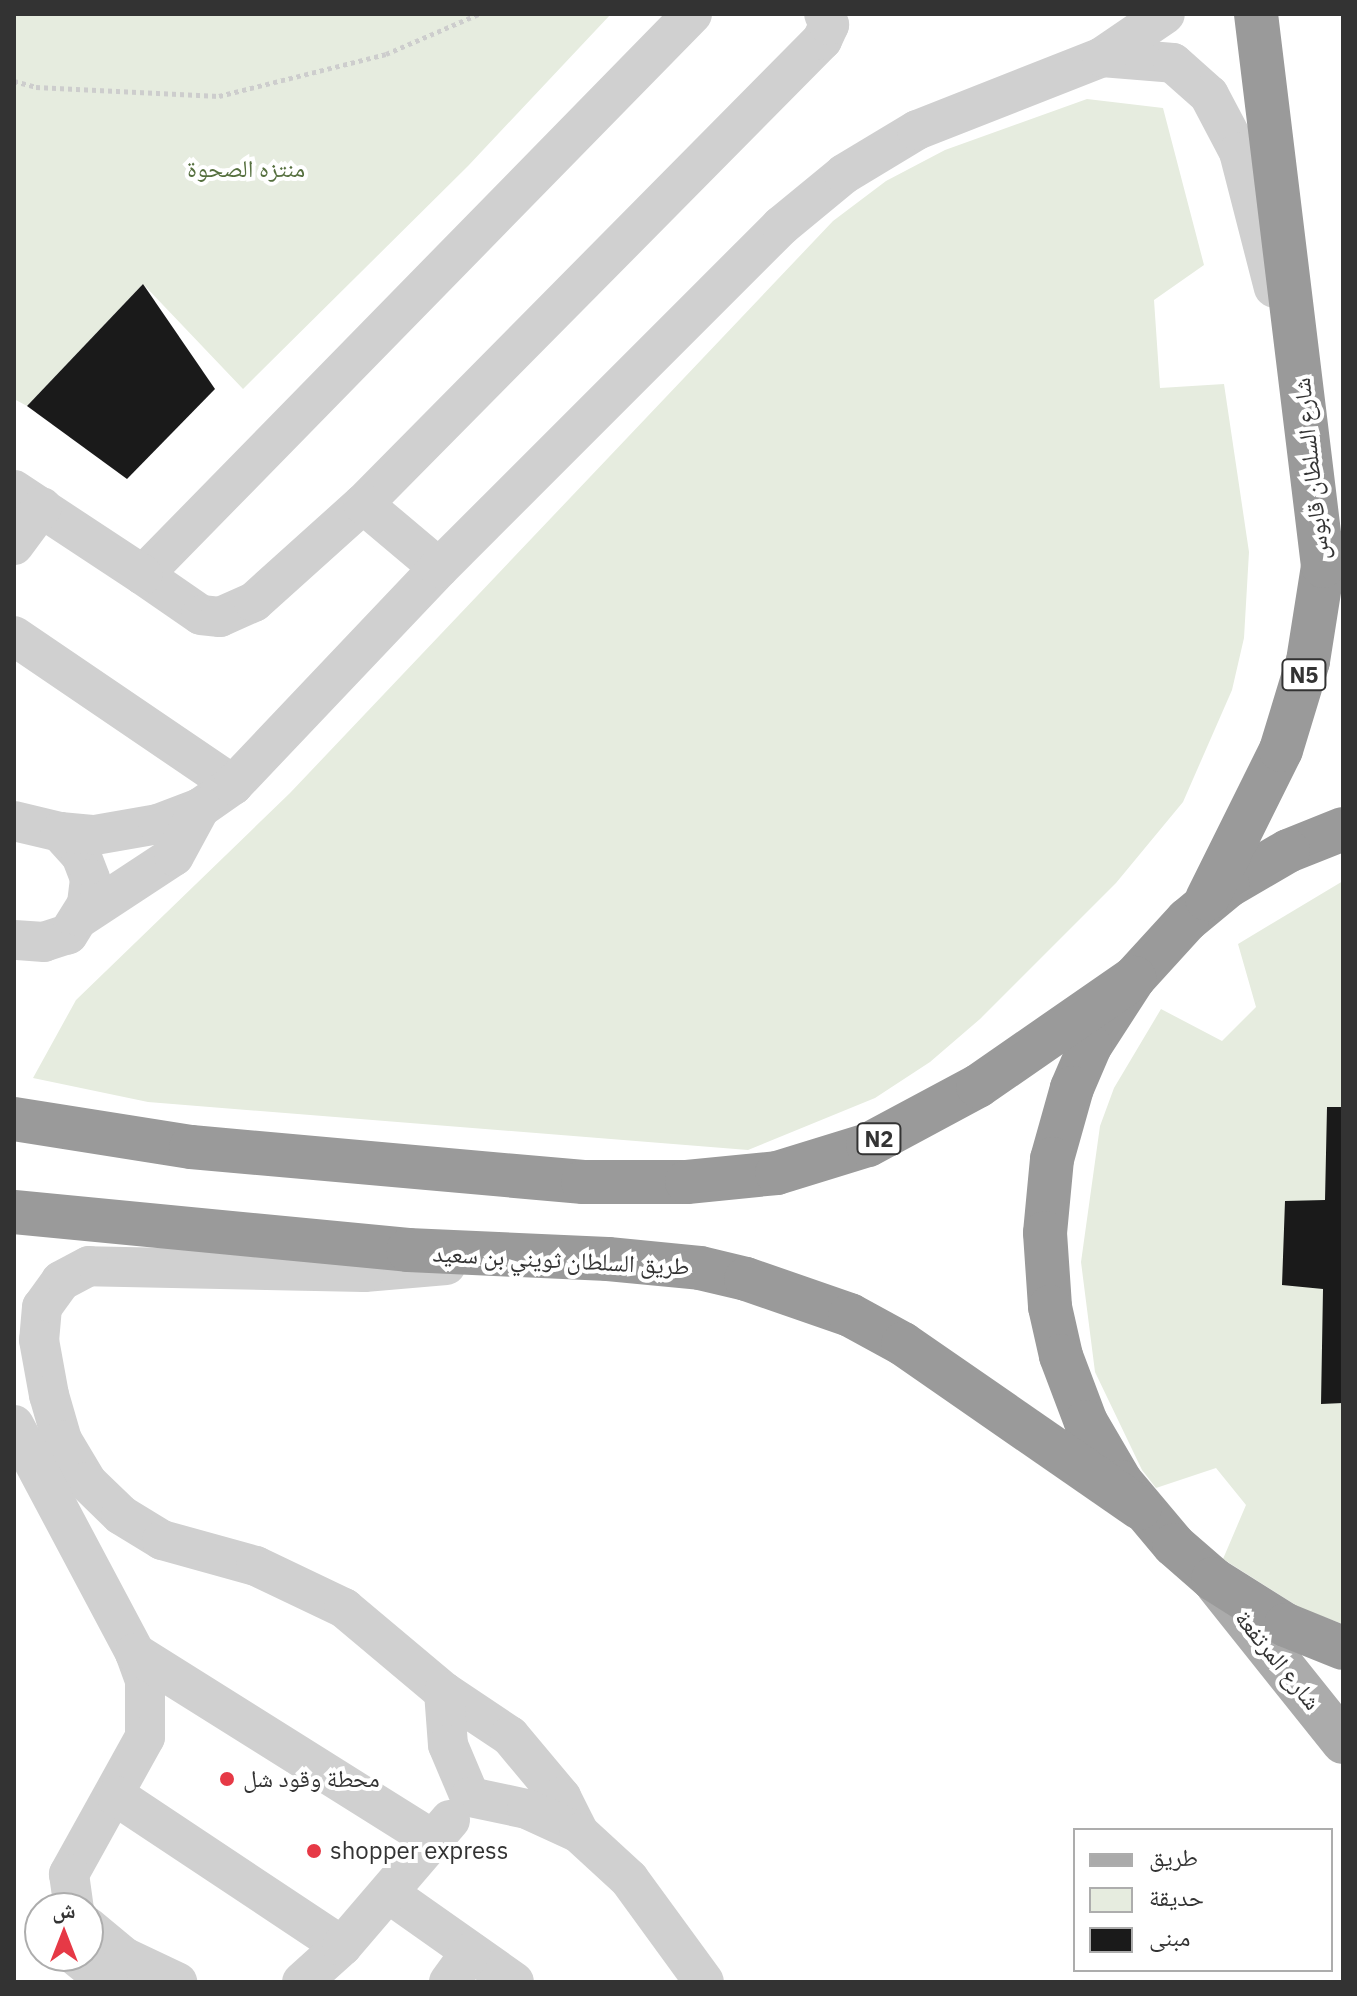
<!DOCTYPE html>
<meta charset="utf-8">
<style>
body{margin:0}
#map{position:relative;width:1357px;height:1996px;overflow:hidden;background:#fff;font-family:"IBM Plex Sans","Noto Naskh Arabic",sans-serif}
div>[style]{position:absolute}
.green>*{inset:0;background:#e6ecdf}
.building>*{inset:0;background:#1a1a1a}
.path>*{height:5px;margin-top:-2.5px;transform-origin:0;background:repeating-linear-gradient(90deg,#cdcdcd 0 4px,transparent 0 8px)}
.minor>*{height:40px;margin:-20px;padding:0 20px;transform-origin:20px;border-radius:20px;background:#d0d0d0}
.major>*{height:44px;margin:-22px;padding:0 22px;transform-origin:22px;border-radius:22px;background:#ababab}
.highway>*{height:44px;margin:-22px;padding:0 22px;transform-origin:22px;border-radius:22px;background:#9a9a9a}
.dots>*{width:22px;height:22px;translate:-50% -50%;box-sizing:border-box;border:4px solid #fff;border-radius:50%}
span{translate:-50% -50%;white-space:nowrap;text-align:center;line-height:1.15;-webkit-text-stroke:8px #fff;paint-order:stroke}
.shield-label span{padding:2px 6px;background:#fff;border:2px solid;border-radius:6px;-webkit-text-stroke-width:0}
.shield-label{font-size:22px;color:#333;font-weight:700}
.park-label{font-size:24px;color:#56703f}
.street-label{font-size:24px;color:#333}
.poi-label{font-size:24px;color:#333}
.left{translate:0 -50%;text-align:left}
.frame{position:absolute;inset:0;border:16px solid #333;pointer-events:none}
.legend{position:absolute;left:1073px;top:1828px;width:260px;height:144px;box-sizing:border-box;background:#fff;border:2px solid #adadad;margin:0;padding:10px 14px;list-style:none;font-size:24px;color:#333}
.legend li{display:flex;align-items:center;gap:16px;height:40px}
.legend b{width:40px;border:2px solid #adadad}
.north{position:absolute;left:24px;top:1892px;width:80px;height:80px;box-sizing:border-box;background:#fff;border:2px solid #adadad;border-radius:50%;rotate:0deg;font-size:22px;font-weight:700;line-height:32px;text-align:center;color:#333}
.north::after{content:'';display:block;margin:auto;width:28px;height:36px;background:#e63946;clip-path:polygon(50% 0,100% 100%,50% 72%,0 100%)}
</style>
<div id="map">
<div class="green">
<i style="clip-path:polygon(14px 14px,611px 14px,468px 166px,243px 389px,143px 284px,27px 406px,14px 399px)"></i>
<i style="clip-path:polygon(1087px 99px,1163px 108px,1204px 265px,1154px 300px,1160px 388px,1224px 384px,1249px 552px,1244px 638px,1232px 690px,1183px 802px,1116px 883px,980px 1019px,930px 1062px,875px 1098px,748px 1150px,148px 1102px,33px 1078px,76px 1000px,290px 793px,833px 221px,886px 181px,945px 150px)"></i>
<i style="clip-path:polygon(1343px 881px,1343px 1624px,1302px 1609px,1223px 1559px,1246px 1505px,1216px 1468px,1156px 1488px,1142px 1470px,1095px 1372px,1081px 1262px,1100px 1126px,1114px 1088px,1161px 1009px,1222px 1041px,1256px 1007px,1238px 944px)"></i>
</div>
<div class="building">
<i style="clip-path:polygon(143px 284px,215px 389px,127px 479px,27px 406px)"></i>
<i style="clip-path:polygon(1327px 1107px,1343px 1107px,1343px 1403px,1321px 1404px,1323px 1289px,1282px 1285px,1285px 1201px,1325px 1200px)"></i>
</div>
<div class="path">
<i style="left:14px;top:81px;width:23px;rotate:15deg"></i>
<i style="left:36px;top:87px;width:183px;rotate:2.8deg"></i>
<i style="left:219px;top:96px;width:172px;rotate:-14.1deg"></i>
<i style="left:386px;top:54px;width:101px;rotate:-23.3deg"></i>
</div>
<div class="minor">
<i style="left:692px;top:14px;width:785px;rotate:134.38deg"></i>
<i style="left:143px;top:575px;width:70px;rotate:34.6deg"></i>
<i style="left:201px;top:615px;width:19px;rotate:6deg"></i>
<i style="left:220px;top:617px;width:37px;rotate:-24deg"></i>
<i style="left:254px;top:602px;width:147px;rotate:-42deg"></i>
<i style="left:363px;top:504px;width:653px;rotate:-45.31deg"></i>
<i style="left:822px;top:40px;width:17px;rotate:-65deg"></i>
<i style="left:829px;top:25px;width:12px;rotate:-114deg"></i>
<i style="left:1102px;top:57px;width:71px;rotate:4.8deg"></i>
<i style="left:1173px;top:63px;width:48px;rotate:41.6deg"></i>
<i style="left:1209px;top:95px;width:64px;rotate:62.2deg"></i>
<i style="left:1239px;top:152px;width:140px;rotate:75.6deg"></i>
<i style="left:14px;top:490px;width:154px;rotate:33.4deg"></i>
<i style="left:363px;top:504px;width:99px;rotate:40.1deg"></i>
<i style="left:14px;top:545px;width:47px;rotate:-53.6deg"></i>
<i style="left:14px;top:636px;width:265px;rotate:34.2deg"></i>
<i style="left:14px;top:821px;width:47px;rotate:13.4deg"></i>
<i style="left:60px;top:832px;width:31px;rotate:48deg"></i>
<i style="left:81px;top:855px;width:26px;rotate:69deg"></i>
<i style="left:90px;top:879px;width:25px;rotate:97deg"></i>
<i style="left:87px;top:904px;width:36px;rotate:122deg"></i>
<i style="left:68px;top:934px;width:25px;rotate:162deg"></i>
<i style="left:44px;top:942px;width:30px;rotate:-176deg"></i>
<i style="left:60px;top:832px;width:35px;rotate:5deg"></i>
<i style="left:95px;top:835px;width:64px;rotate:-9.9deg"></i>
<i style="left:158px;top:824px;width:45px;rotate:-20.9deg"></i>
<i style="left:200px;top:808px;width:40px;rotate:-34.9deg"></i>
<i style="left:233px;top:785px;width:299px;rotate:-46.5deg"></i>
<i style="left:439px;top:568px;width:484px;rotate:-45deg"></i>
<i style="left:781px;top:226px;width:82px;rotate:-39.5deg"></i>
<i style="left:844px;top:174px;width:85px;rotate:-31.1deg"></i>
<i style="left:917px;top:130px;width:199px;rotate:-21.5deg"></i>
<i style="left:1102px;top:57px;width:76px;rotate:-34.3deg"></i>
<i style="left:81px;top:917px;width:111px;rotate:-33.3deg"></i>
<i style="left:174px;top:856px;width:55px;rotate:-61.6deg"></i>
<i style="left:446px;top:1265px;width:82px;rotate:175.1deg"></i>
<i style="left:364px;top:1272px;width:275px;rotate:-178.8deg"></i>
<i style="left:89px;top:1266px;width:32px;rotate:152deg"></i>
<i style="left:61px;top:1281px;width:32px;rotate:126deg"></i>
<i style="left:42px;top:1307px;width:33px;rotate:95deg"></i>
<i style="left:39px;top:1340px;width:56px;rotate:79.7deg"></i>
<i style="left:49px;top:1395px;width:47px;rotate:73.9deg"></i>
<i style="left:62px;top:1440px;width:49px;rotate:59.2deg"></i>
<i style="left:87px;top:1482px;width:47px;rotate:44.1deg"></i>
<i style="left:121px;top:1515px;width:48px;rotate:31.4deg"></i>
<i style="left:162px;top:1540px;width:98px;rotate:15.5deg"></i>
<i style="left:256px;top:1566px;width:98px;rotate:25.5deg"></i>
<i style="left:344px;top:1608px;width:131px;rotate:40deg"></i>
<i style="left:444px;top:1692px;width:79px;rotate:33.7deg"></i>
<i style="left:510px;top:1736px;width:80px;rotate:50.1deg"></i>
<i style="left:561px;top:1797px;width:40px;rotate:63.4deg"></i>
<i style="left:14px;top:1425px;width:258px;rotate:62deg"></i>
<i style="left:135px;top:1653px;width:29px;rotate:70deg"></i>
<i style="left:145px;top:1680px;width:57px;rotate:90deg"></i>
<i style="left:145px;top:1737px;width:157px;rotate:119deg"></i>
<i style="left:69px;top:1874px;width:34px;rotate:82deg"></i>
<i style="left:135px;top:1653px;width:352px;rotate:32.1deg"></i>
<i style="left:444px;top:1692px;width:53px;rotate:85.7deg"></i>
<i style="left:448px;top:1745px;width:56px;rotate:67.1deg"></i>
<i style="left:116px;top:1796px;width:271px;rotate:33.6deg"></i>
<i style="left:470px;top:1797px;width:58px;rotate:11.9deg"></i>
<i style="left:527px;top:1809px;width:57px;rotate:24.8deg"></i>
<i style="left:579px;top:1833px;width:68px;rotate:42.6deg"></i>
<i style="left:629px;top:1879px;width:127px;rotate:53.9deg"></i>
<i style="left:388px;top:1893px;width:154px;rotate:35.2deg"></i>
<i style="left:88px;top:1927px;width:47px;rotate:39.8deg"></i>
<i style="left:124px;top:1957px;width:59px;rotate:25.3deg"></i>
<i style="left:76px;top:1956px;width:41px;rotate:39.1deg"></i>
<i style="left:302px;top:1982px;width:54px;rotate:-42deg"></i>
<i style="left:342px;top:1946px;width:166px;rotate:-49.4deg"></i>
<i style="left:449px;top:1982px;width:37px;rotate:-54deg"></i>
</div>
<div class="major">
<i style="left:1217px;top:1584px;width:202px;rotate:51.4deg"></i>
</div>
<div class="highway">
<i style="left:1343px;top:829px;width:59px;rotate:158.2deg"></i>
<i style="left:1288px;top:851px;width:69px;rotate:149.7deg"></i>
<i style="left:1228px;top:886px;width:53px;rotate:140.3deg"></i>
<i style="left:1187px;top:920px;width:79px;rotate:132.4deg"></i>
<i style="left:1134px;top:978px;width:81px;rotate:122.9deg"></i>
<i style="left:1090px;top:1046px;width:46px;rotate:113.2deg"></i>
<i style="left:1072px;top:1088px;width:74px;rotate:105.7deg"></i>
<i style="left:1052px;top:1159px;width:74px;rotate:95.4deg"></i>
<i style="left:1045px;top:1233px;width:74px;rotate:86.1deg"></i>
<i style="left:1050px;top:1307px;width:50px;rotate:77.3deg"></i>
<i style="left:1061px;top:1356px;width:71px;rotate:69.3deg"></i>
<i style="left:1086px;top:1422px;width:69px;rotate:59.7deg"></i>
<i style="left:1121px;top:1482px;width:82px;rotate:49.9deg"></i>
<i style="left:1174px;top:1545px;width:52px;rotate:41.1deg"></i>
<i style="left:1213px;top:1579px;width:86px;rotate:32.2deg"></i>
<i style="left:1286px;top:1625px;width:61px;rotate:22deg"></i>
<i style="left:1207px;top:899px;width:166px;rotate:-63.6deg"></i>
<i style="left:1281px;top:750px;width:93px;rotate:-73.1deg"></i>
<i style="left:1308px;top:661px;width:96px;rotate:-81deg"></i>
<i style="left:1323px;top:566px;width:556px;rotate:-96.92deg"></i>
<i style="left:14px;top:1119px;width:179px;rotate:9deg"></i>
<i style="left:191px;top:1147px;width:394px;rotate:5.1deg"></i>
<i style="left:583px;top:1182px;width:104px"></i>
<i style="left:687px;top:1182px;width:90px;rotate:-5.7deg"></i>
<i style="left:777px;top:1173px;width:95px;rotate:-17.1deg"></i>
<i style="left:868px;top:1145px;width:125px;rotate:-28.2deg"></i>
<i style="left:978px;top:1086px;width:190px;rotate:-34.7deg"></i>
<i style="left:14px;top:1212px;width:396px;rotate:5.5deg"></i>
<i style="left:408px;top:1250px;width:200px;rotate:2.6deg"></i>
<i style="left:608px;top:1259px;width:92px;rotate:5.6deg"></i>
<i style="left:700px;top:1268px;width:47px;rotate:13.4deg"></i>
<i style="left:746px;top:1279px;width:110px;rotate:19.1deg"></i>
<i style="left:850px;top:1315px;width:60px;rotate:28.7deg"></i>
<i style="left:903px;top:1344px;width:288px;rotate:34.7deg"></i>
</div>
<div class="dots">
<i style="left:227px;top:1779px;background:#e63946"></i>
<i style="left:314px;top:1851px;background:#e63946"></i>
</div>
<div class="shield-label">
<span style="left:1304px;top:675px">N5</span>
<span style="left:879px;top:1139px">N2</span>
</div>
<div class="park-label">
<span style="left:246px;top:169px">منتزه الصحوة</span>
</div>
<div class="street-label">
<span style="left:1311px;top:469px;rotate:-96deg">شارع السلطان قابوس</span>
<span style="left:561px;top:1260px;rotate:3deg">طريق السلطان ثويني بن سعيد</span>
<span style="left:1278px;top:1660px;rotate:51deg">شارع المرتفعة</span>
</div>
<div class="poi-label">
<span class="left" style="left:243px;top:1779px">محطة وقود شل</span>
<span class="left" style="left:330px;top:1851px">shopper express</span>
</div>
<div class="frame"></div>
<ul class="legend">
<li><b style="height:10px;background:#ababab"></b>طريق</li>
<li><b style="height:22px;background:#e6ecdf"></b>حديقة</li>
<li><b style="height:22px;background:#1a1a1a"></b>مبنى</li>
</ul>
<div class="north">ش</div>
</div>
